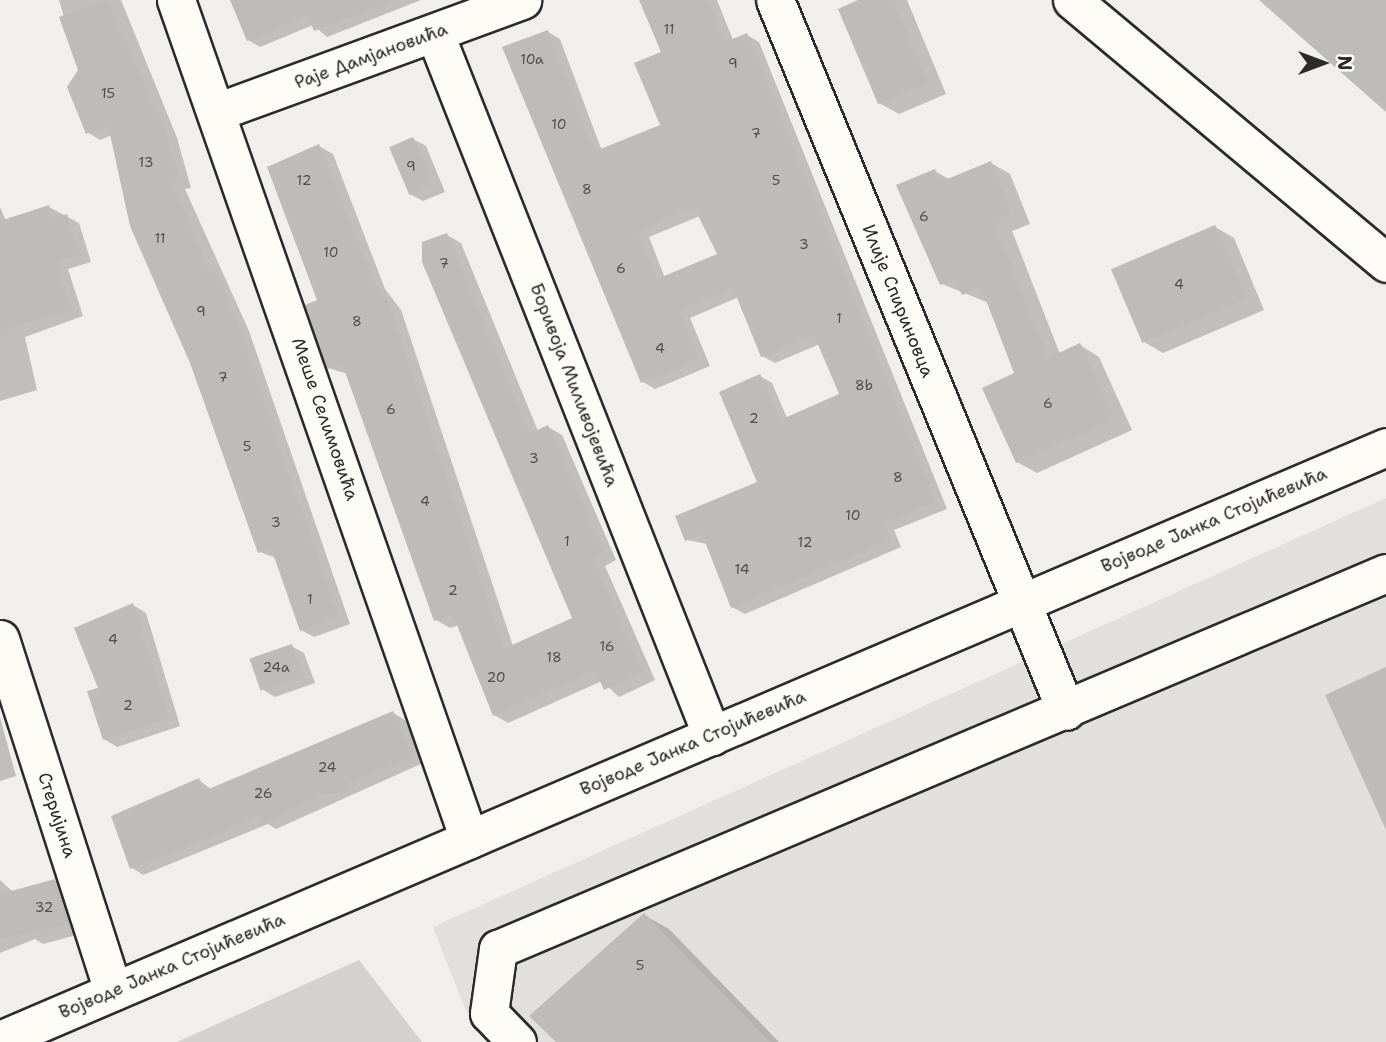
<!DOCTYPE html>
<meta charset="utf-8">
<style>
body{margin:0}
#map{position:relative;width:1386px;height:1042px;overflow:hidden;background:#f0efeb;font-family:"Shantell Sans",sans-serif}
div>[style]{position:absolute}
.built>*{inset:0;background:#e1e0dc}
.green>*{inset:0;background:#d3d2cf}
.shadow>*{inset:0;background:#0003}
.building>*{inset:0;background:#bdbcb8;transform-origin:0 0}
.roads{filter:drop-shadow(2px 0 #2b2b2b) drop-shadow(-2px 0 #2b2b2b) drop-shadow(0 2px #2b2b2b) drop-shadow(0 -2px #2b2b2b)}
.minor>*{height:37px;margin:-18.5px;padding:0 18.5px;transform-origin:18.5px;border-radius:18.5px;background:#fdfcf7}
span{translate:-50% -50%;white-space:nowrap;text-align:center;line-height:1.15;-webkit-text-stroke:7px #fdfcf7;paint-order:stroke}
.number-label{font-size:14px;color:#504f4e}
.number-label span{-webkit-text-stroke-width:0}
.street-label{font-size:18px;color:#2b2b2b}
.north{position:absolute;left:1288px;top:28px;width:70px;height:70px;-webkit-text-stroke:5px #fdfcf7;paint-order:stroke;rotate:90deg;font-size:19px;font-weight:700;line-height:28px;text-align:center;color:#2b2b2b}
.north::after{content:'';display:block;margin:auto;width:24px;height:32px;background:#2b2b2b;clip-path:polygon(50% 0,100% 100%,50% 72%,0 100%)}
</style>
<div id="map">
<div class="built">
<i style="clip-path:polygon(1386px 498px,1386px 1042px,492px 1042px,468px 1016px,433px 927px)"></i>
</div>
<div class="green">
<i style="clip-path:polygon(359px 960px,422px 1042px,177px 1042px)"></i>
</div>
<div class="shadow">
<i style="clip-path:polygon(59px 0,121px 0,177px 138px,191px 188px,185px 189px,249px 331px,350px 624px,314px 637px,301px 630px,276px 558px,260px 552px,112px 135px,100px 140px,87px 132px,80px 71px)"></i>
<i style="clip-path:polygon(232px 0,421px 0,327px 37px,313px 25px,260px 47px,248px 40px)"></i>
<i style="clip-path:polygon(evenodd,641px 0,717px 0,733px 40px,747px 35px,759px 42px,947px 509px,894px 530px,901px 547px,745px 614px,732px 607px,707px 544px,687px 540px,759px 483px,760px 376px,772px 383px,787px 418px,841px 395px,820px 344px,775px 363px,762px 356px,739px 297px,690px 318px,710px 366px,655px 389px,643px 382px,548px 32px,560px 39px,602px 151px,662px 126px,663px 53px,641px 0,700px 216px,719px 255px,665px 278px,649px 237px,700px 216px)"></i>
<i style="clip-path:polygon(862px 0,907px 0,946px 94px,899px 114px,879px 103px)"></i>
<i style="clip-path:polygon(413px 139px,426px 146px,445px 192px,423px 201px,410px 194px)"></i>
<i style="clip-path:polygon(319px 146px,333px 154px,385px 289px,401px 310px,513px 646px,574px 619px,447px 235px,461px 243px,538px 431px,548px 427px,562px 435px,616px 560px,605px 566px,655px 680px,619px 697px,602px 681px,508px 723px,494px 715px,459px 625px,450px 628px,436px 620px,348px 374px,328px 368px,319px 301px)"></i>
<i style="clip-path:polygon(991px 163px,1010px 174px,1030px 224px,1012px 231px,1060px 354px,1080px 345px,1099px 357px,1132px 430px,1037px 473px,1017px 462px,1017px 374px,989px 303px,942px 284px,935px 171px,950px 180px)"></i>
<i style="clip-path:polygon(0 207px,6px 221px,0 223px)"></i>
<i style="clip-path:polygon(49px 207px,79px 223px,91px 262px,68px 269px,83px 316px,25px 337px,37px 390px,0 401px,0 280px)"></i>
<i style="clip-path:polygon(1215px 227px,1234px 238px,1264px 310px,1163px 353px,1144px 342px)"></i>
<i style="clip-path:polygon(133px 605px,146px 613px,180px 726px,117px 747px,104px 739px,100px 689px)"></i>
<i style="clip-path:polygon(291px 646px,304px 653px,315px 683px,275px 697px,262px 689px)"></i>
<i style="clip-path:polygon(393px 713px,405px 720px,423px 763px,276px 829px,268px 824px,143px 875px,132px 868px,199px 780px,212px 790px)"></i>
<i style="clip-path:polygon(0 717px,16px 776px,0 781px)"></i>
<i style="clip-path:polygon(0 880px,13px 892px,55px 881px,70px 890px,84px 933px,43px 944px,35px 939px,0 953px)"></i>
<i style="clip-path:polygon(644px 915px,669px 929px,779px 1042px,559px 1042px)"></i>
</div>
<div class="building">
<i style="clip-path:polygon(107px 0,165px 130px,179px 181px,173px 182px,208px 272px,216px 269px,237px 322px,338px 617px,300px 631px,271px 548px,258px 553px,190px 363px,130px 226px,108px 125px,86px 134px,67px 87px,78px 70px,59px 17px)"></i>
<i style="clip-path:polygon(230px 0,389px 0,389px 3px,314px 31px,308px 16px,247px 41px)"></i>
<i style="clip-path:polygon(evenodd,639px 0,708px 0,725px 42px,747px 33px,935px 502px,883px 523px,890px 540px,731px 608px,702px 534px,685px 541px,675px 516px,757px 482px,719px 392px,760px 374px,780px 420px,839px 394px,814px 335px,761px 357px,733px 288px,679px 311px,699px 359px,641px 383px,502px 47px,548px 30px,593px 152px,660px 125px,634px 63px,661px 52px,639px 0,694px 207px,717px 254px,657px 279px,637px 231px,694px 207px)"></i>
<i style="clip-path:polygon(858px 0,893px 0,928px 83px,878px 104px,838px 9px)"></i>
<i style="clip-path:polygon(1259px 0,1386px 0,1386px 112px)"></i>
<i style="left:413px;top:137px;width:52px;height:26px;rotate:67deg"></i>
<i style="clip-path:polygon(319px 144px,372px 279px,387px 300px,503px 649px,572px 618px,422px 262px,422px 242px,447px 233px,529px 434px,548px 425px,568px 469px,603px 552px,592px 558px,643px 672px,604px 690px,595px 670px,493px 716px,453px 615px,434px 621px,342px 363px,327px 369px,305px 305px,317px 300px,267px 167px)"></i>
<i style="clip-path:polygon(991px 161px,1011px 213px,993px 220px,1048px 358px,1080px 343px,1114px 419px,1016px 463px,982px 388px,1014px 373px,981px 287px,962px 295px,955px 280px,940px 285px,896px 185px,935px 169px,940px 182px)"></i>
<i style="clip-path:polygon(49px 205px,53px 218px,67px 214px,79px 255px,56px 262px,71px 309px,0 331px,0 221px)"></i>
<i style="left:1215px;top:225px;width:80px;height:113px;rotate:67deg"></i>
<i style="clip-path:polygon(133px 603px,168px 719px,103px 740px,87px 691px,98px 688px,74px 628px)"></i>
<i style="left:292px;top:644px;width:34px;height:45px;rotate:71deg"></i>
<i style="clip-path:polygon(1386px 667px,1386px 830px,1325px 695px)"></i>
<i style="clip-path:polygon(393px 711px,412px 757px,347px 783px,349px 790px,322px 795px,263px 823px,260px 816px,130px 869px,111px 816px,199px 778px,204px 791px)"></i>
<i style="clip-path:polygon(55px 879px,69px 924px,0 939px,0 894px)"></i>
<i style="clip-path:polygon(644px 913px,770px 1042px,556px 1042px,529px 1016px)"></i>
</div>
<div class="roads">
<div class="minor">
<i style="left:176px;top:0;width:889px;rotate:70.75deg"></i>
<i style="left:775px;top:0;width:768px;rotate:67.74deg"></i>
<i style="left:1072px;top:0;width:410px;rotate:39.9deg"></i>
<i style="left:435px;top:34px;width:755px;rotate:68.47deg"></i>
<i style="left:219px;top:111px;width:323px;rotate:-20.1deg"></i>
<i style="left:0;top:639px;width:370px;rotate:72.2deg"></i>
<i style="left:0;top:1040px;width:1508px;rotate:-23.16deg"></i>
<i style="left:517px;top:1042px;width:40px;rotate:-134deg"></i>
<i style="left:489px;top:1013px;width:65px;rotate:-82deg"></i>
<i style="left:498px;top:949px;width:964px;rotate:-22.95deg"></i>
</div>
</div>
<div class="number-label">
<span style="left:669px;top:29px">11</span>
<span style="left:532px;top:59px">10a</span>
<span style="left:733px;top:63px">9</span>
<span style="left:108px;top:93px">15</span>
<span style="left:559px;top:124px">10</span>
<span style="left:756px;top:133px">7</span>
<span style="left:146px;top:162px">13</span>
<span style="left:411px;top:166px">9</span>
<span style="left:304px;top:180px">12</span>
<span style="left:776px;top:180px">5</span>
<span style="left:587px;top:189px">8</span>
<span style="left:924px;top:216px">6</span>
<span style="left:160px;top:238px">11</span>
<span style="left:804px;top:244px">3</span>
<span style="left:331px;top:252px">10</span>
<span style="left:444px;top:263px">7</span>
<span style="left:621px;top:268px">6</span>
<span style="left:1179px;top:284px">4</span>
<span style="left:201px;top:311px">9</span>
<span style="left:839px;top:318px">1</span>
<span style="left:357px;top:321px">8</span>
<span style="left:660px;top:348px">4</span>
<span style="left:223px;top:377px">7</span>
<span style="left:864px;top:385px">8b</span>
<span style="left:1048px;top:403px">6</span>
<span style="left:391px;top:409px">6</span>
<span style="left:754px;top:418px">2</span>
<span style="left:247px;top:446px">5</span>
<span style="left:534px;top:458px">3</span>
<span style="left:898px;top:477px">8</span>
<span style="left:425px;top:501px">4</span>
<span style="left:853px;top:515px">10</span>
<span style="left:276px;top:522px">3</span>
<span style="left:567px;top:541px">1</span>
<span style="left:805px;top:542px">12</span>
<span style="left:742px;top:569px">14</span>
<span style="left:453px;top:590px">2</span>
<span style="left:310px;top:599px">1</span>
<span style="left:113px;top:639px">4</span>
<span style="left:607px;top:646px">16</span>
<span style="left:554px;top:657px">18</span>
<span style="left:276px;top:667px">24a</span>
<span style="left:496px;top:677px">20</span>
<span style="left:128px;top:705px">2</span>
<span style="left:327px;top:767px">24</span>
<span style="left:263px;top:793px">26</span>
<span style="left:44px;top:907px">32</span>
<span style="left:640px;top:965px">5</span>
</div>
<div class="street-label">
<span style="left:371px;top:56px;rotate:-20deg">Раје Дамјановића</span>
<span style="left:898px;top:301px;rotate:68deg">Илије Спириновца</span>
<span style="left:574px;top:385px;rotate:69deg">Боривоја Миливојевића</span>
<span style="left:325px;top:419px;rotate:71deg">Меше Селимовића</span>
<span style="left:1214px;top:520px;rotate:-23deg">Војводе Јанка Стојићевића</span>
<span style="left:693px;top:743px;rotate:-23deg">Војводе Јанка Стојићевића</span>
<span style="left:57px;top:815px;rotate:72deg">Стеријина</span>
<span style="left:172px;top:966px;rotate:-23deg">Војводе Јанка Стојићевића</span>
</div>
<div class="north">N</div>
</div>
